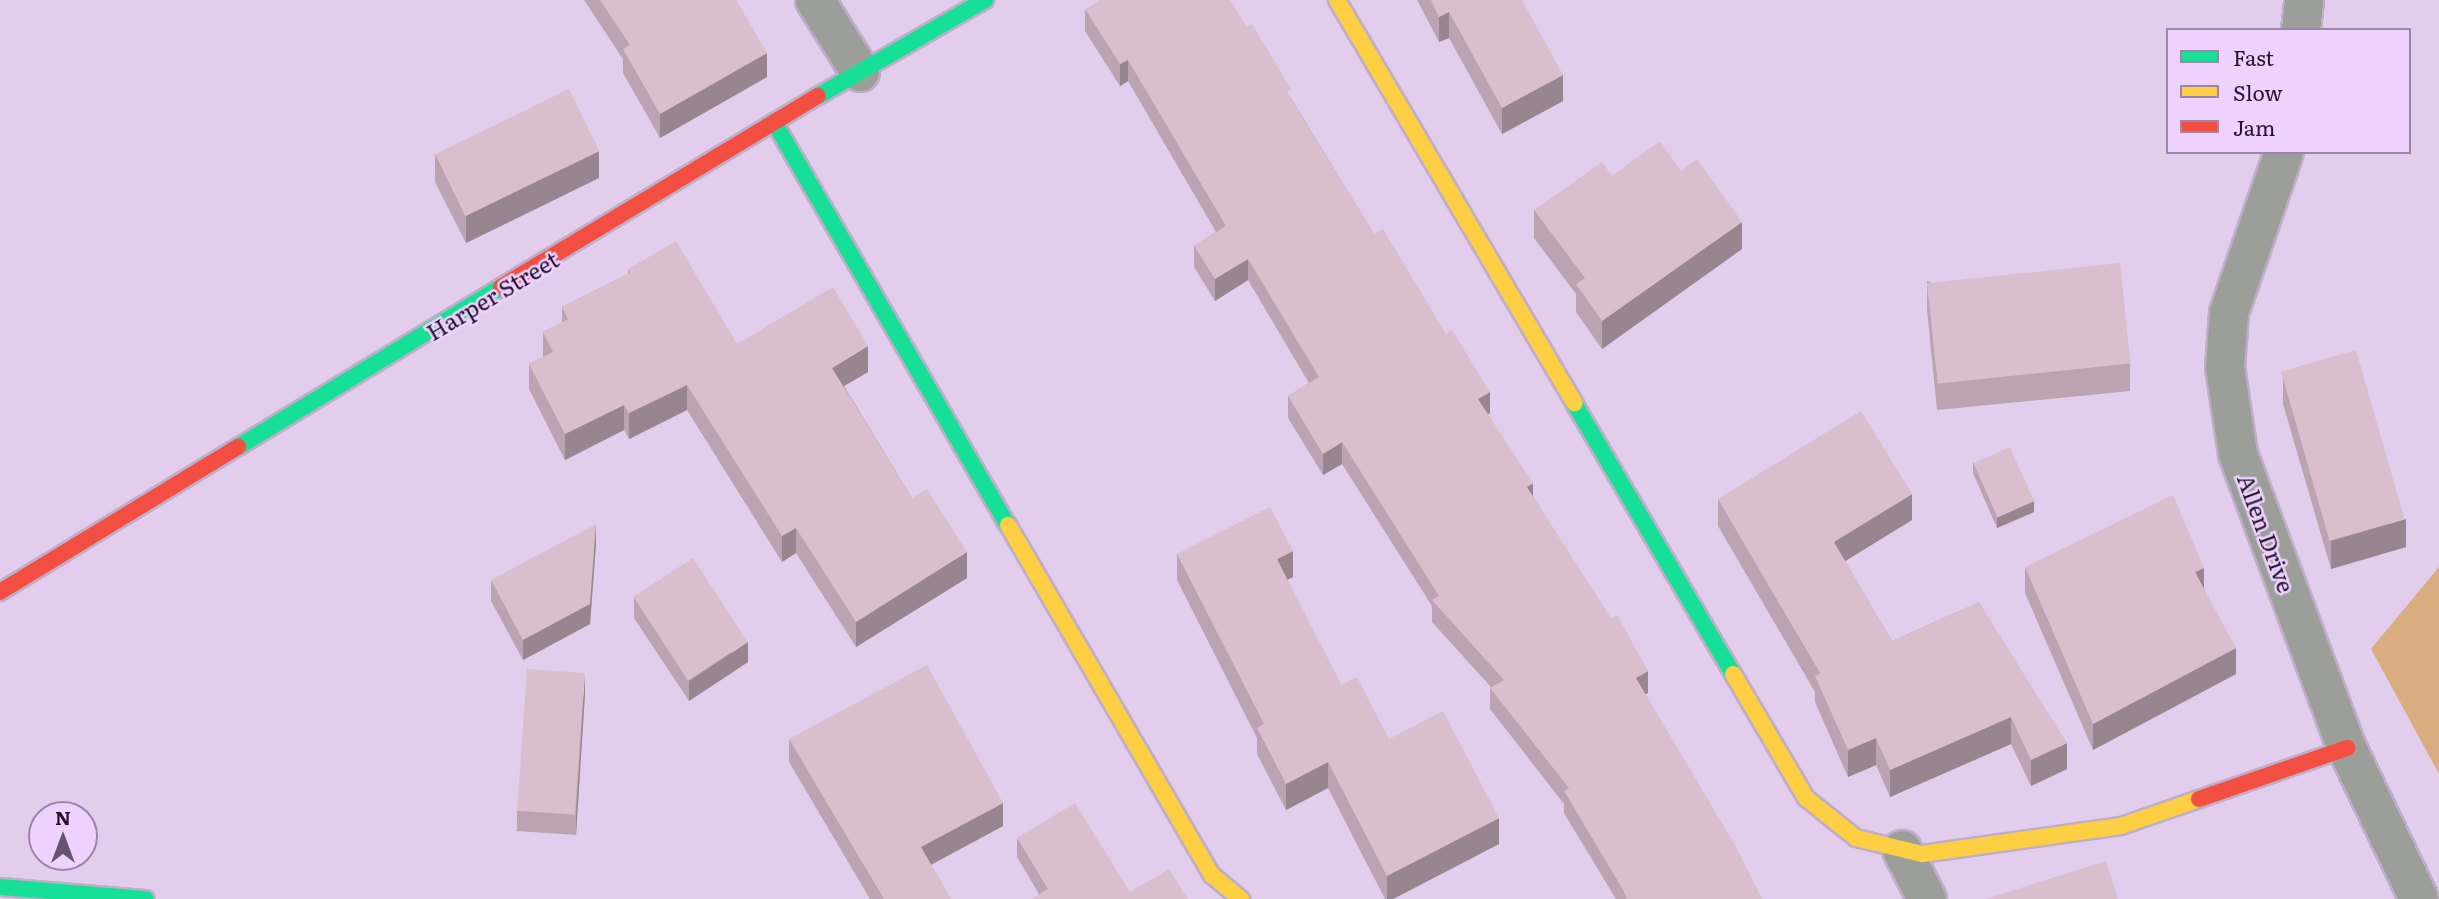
<!DOCTYPE html>
<style>
body{margin:0}
#map{position:relative;width:2439px;height:899px;overflow:hidden;background:#e2cdec;font-family:Literata,serif}
div>[style]{position:absolute}
.green>*{inset:0;background:#daad80}
.roads{filter:drop-shadow(2px 0 #bfaec7) drop-shadow(-2px 0 #bfaec7) drop-shadow(0 2px #bfaec7) drop-shadow(0 -2px #bfaec7)}
.street>*{height:38px;margin:-19px;padding:0 19px;transform-origin:19px;border-radius:19px;background:#9c9f99}
.fast>*{height:16px;margin:-8px;padding:0 8px;transform-origin:8px;border-radius:8px;background:#16e098}
.slow>*{height:16px;margin:-8px;padding:0 8px;transform-origin:8px;border-radius:8px;background:#ffcf43}
.jam>*{height:16px;margin:-8px;padding:0 8px;transform-origin:8px;border-radius:8px;background:#f24e42}
.wall>*{inset:0;background:#bba3b1}
.shaded-wall>*{inset:0;background:#988590}
.building>*{inset:0;background:#d9bece;transform-origin:0 0}
span{translate:-50% -50%;white-space:nowrap;text-align:center;line-height:1.15;-webkit-text-stroke:5px #eed2fd;paint-order:stroke}
.street-label{font-size:23px;color:#24122d}
.legend{position:absolute;left:2166px;top:28px;width:245px;height:126px;box-sizing:border-box;background:#eed2fd;border:2px solid #9d85aa;margin:0;padding:9px 12px;list-style:none;font-size:21px;color:#24122d}
.legend li{display:flex;align-items:center;gap:14px;height:35px}
.legend b{width:35px;border:2px solid #9d85aa}
.north{position:absolute;left:28px;top:801px;width:70px;height:70px;box-sizing:border-box;background:#eed2fd;border:2px solid #9d85aa;border-radius:50%;rotate:0deg;font-size:19px;font-weight:700;line-height:28px;text-align:center;color:#24122d}
.north::after{content:'';display:block;margin:auto;width:24px;height:32px;background:#665370;clip-path:polygon(50% 0,100% 100%,50% 72%,0 100%)}
</style>
<div id="map">
<div class="green">
<i style="clip-path:polygon(2439px 567px,2439px 774px,2371px 649px)"></i>
</div>
<div class="roads">
<div class="street">
<i style="left:815px;top:0;width:85px;rotate:58deg"></i>
<i style="left:2301px;top:30px;width:30px;rotate:-84deg"></i>
<i style="left:2284px;top:152px;width:170px;rotate:108.9deg"></i>
<i style="left:2229px;top:313px;width:54px;rotate:94.2deg"></i>
<i style="left:2225px;top:367px;width:88px;rotate:81.5deg"></i>
<i style="left:2238px;top:454px;width:314px;rotate:69.7deg"></i>
<i style="left:2347px;top:748px;width:167px;rotate:64.5deg"></i>
<i style="left:1902px;top:850px;width:55px;rotate:63deg"></i>
</div>
<div class="fast">
<i style="left:818px;top:96px;width:193px;rotate:-29.9deg"></i>
<i style="left:774px;top:122px;width:466px;rotate:59.9deg"></i>
<i style="left:1574px;top:403px;width:314px;rotate:59.6deg"></i>
<i style="left:238px;top:447px;width:308px;rotate:-31.3deg"></i>
<i style="left:0;top:887px;width:146px;rotate:4.7deg"></i>
</div>
<div class="slow">
<i style="left:1337px;top:0;width:468px;rotate:59.5deg"></i>
<i style="left:1008px;top:525px;width:405px;rotate:59.8deg"></i>
<i style="left:1212px;top:875px;width:38px;rotate:40deg"></i>
<i style="left:1733px;top:674px;width:144px;rotate:59.5deg"></i>
<i style="left:1806px;top:798px;width:64px;rotate:38.7deg"></i>
<i style="left:1856px;top:838px;width:68px;rotate:13.6deg"></i>
<i style="left:1922px;top:854px;width:201px;rotate:-8deg"></i>
<i style="left:2121px;top:826px;width:83px;rotate:-19.1deg"></i>
</div>
<div class="jam">
<i style="left:501px;top:287px;width:370px;rotate:-31.1deg"></i>
<i style="left:0;top:592px;width:279px;rotate:-31.4deg"></i>
<i style="left:2199px;top:799px;width:157px;rotate:-19deg"></i>
</div>
</div>
<div class="wall">
<i style="clip-path:polygon(584px 0,736px 0,767px 77px,660px 138px,623px 73px,623px 59px)"></i>
<i style="clip-path:polygon(1417px 0,1522px 0,1563px 101px,1502px 134px,1449px 38px,1439px 42px)"></i>
<i style="clip-path:polygon(1085px 9px,1291px 98px,1374px 234px,1490px 413px,1488px 414px,1533px 496px,1648px 693px,1645px 694px,1762px 899px,1616px 899px,1564px 813px,1564px 804px,1490px 709px,1490px 688px,1491px 687px,1432px 622px,1432px 606px,1342px 464px,1323px 475px,1288px 418px,1288px 396px,1309px 383px,1248px 280px,1215px 301px,1194px 267px,1194px 246px,1216px 232px,1128px 81px,1120px 86px,1085px 31px)"></i>
<i style="clip-path:polygon(435px 154px,599px 178px,466px 243px,435px 182px)"></i>
<i style="clip-path:polygon(1681px 171px,1742px 249px,1602px 349px,1576px 312px,1576px 294px,1534px 238px,1534px 210px,1612px 176px)"></i>
<i style="clip-path:polygon(628px 269px,737px 344px,868px 372px,844px 386px,912px 498px,967px 578px,856px 647px,796px 553px,782px 562px,687px 410px,629px 439px,624px 430px,565px 460px,529px 389px,529px 364px,543px 357px,543px 332px,562px 322px,562px 307px,628px 274px)"></i>
<i style="clip-path:polygon(1927px 281px,2130px 364px,2130px 391px,1937px 410px,1927px 309px)"></i>
<i style="clip-path:polygon(2283px 377px,2406px 547px,2331px 569px,2283px 404px)"></i>
<i style="clip-path:polygon(1973px 462px,2034px 512px,1997px 528px,1973px 473px)"></i>
<i style="clip-path:polygon(1718px 499px,1912px 520px,1845px 561px,1892px 641px,1979px 602px,2067px 769px,2031px 786px,2011px 744px,1890px 797px,1876px 765px,1848px 777px,1815px 702px,1815px 692px,1718px 526px)"></i>
<i style="clip-path:polygon(596px 544px,590px 624px,523px 660px,491px 601px,491px 580px)"></i>
<i style="clip-path:polygon(1177px 554px,1293px 577px,1287px 580px,1341px 685px,1389px 739px,1499px 844px,1393px 899px,1385px 899px,1328px 788px,1286px 810px,1257px 754px,1257px 738px,1177px 580px)"></i>
<i style="clip-path:polygon(2025px 567px,2204px 588px,2236px 674px,2093px 750px,2025px 593px)"></i>
<i style="clip-path:polygon(634px 597px,748px 662px,689px 701px,634px 618px)"></i>
<i style="clip-path:polygon(585px 693px,576px 835px,517px 831px,517px 811px)"></i>
<i style="clip-path:polygon(789px 739px,1003px 826px,931px 865px,951px 899px,870px 899px,789px 762px)"></i>
<i style="clip-path:polygon(1017px 838px,1130px 892px,1039px 894px,1017px 857px)"></i>
</div>
<div class="shaded-wall">
<i style="clip-path:polygon(1449px 12px,1449px 38px,1439px 42px,1439px 17px)"></i>
<i style="clip-path:polygon(767px 53px,767px 77px,660px 138px,660px 114px)"></i>
<i style="clip-path:polygon(1128px 60px,1128px 81px,1120px 86px,1120px 64px)"></i>
<i style="clip-path:polygon(1563px 75px,1563px 101px,1502px 134px,1502px 108px)"></i>
<i style="clip-path:polygon(599px 151px,599px 178px,466px 243px,466px 215px)"></i>
<i style="clip-path:polygon(1742px 222px,1742px 249px,1602px 349px,1602px 321px)"></i>
<i style="clip-path:polygon(1248px 259px,1248px 280px,1215px 301px,1215px 279px)"></i>
<i style="clip-path:polygon(868px 346px,868px 372px,832px 393px,832px 368px)"></i>
<i style="clip-path:polygon(687px 385px,687px 410px,629px 439px,629px 413px)"></i>
<i style="clip-path:polygon(1490px 392px,1490px 413px,1478px 420px,1478px 399px)"></i>
<i style="clip-path:polygon(624px 405px,624px 430px,565px 460px,565px 434px)"></i>
<i style="clip-path:polygon(1342px 442px,1342px 464px,1323px 475px,1323px 454px)"></i>
<i style="clip-path:polygon(1533px 483px,1533px 505px,1527px 487px)"></i>
<i style="clip-path:polygon(1912px 494px,1912px 520px,1834px 568px,1834px 542px)"></i>
<i style="clip-path:polygon(2034px 501px,2034px 512px,1997px 528px,1997px 518px)"></i>
<i style="clip-path:polygon(2406px 519px,2406px 547px,2331px 569px,2331px 541px)"></i>
<i style="clip-path:polygon(596px 524px,596px 544px,590px 624px,523px 660px,523px 640px)"></i>
<i style="clip-path:polygon(796px 528px,796px 553px,782px 562px,782px 536px)"></i>
<i style="clip-path:polygon(1293px 551px,1293px 577px,1277px 585px,1277px 559px)"></i>
<i style="clip-path:polygon(967px 552px,967px 578px,856px 647px,856px 622px)"></i>
<i style="clip-path:polygon(2204px 568px,2204px 594px,2195px 572px)"></i>
<i style="clip-path:polygon(748px 642px,748px 662px,689px 701px,689px 681px)"></i>
<i style="clip-path:polygon(2236px 648px,2236px 674px,2093px 750px,2093px 724px)"></i>
<i style="clip-path:polygon(1648px 671px,1648px 693px,1636px 700px,1636px 678px)"></i>
<i style="clip-path:polygon(585px 673px,585px 693px,576px 835px,576px 815px)"></i>
<i style="clip-path:polygon(2011px 717px,2011px 744px,1890px 797px,1890px 770px)"></i>
<i style="clip-path:polygon(1876px 738px,1876px 765px,1848px 777px,1848px 750px)"></i>
<i style="clip-path:polygon(2067px 743px,2067px 769px,2031px 786px,2031px 760px)"></i>
<i style="clip-path:polygon(1328px 762px,1328px 788px,1286px 810px,1286px 784px)"></i>
<i style="clip-path:polygon(1003px 803px,1003px 826px,921px 870px,921px 847px)"></i>
<i style="clip-path:polygon(1499px 818px,1499px 844px,1393px 899px,1387px 899px,1387px 876px)"></i>
</div>
<div class="building">
<i style="clip-path:polygon(600px 0,736px 0,767px 53px,660px 114px,623px 49px,630px 45px)"></i>
<i style="clip-path:polygon(1100px 0,1230px 0,1247px 27px,1252px 24px,1291px 89px,1287px 92px,1374px 234px,1383px 229px,1446px 334px,1452px 330px,1490px 392px,1478px 399px,1533px 483px,1527px 487px,1611px 618px,1617px 615px,1648px 671px,1636px 678px,1736px 847px,1762px 899px,1627px 899px,1622px 888px,1564px 791px,1569px 788px,1490px 688px,1504px 680px,1432px 600px,1439px 596px,1342px 442px,1323px 454px,1288px 396px,1319px 377px,1248px 259px,1215px 279px,1194px 246px,1226px 226px,1128px 60px,1120px 64px,1085px 9px)"></i>
<i style="clip-path:polygon(1431px 0,1522px 0,1563px 75px,1502px 108px,1449px 12px,1439px 17px)"></i>
<i style="left:569px;top:89px;width:69px;height:149px;rotate:64deg"></i>
<i style="clip-path:polygon(1660px 141px,1681px 171px,1697px 159px,1742px 222px,1602px 321px,1576px 284px,1585px 278px,1534px 210px,1602px 162px,1612px 176px)"></i>
<i style="clip-path:polygon(676px 241px,737px 344px,833px 287px,868px 346px,832px 368px,912px 498px,927px 489px,967px 552px,856px 622px,796px 528px,782px 536px,687px 385px,629px 413px,624px 405px,565px 434px,529px 364px,553px 352px,543px 332px,568px 319px,562px 307px,630px 273px,628px 269px)"></i>
<i style="left:2120px;top:263px;width:101px;height:194px;rotate:84deg"></i>
<i style="left:2356px;top:350px;width:176px;height:78px;rotate:74deg"></i>
<i style="clip-path:polygon(1861px 411px,1912px 494px,1834px 542px,1892px 641px,1979px 602px,2067px 743px,2031px 760px,2011px 717px,1890px 770px,1876px 738px,1848px 750px,1815px 676px,1820px 673px,1718px 499px)"></i>
<i style="left:2010px;top:447px;width:59px;height:40px;rotate:66deg"></i>
<i style="clip-path:polygon(2173px 495px,2204px 568px,2195px 572px,2236px 648px,2093px 724px,2025px 567px)"></i>
<i style="clip-path:polygon(1270px 507px,1293px 551px,1277px 559px,1341px 685px,1357px 677px,1389px 739px,1443px 711px,1499px 818px,1387px 876px,1328px 762px,1286px 784px,1257px 728px,1264px 724px,1177px 554px)"></i>
<i style="clip-path:polygon(596px 524px,590px 604px,523px 640px,491px 580px)"></i>
<i style="left:693px;top:558px;width:100px;height:71px;rotate:57deg"></i>
<i style="clip-path:polygon(927px 665px,1003px 803px,921px 847px,951px 899px,884px 899px,789px 739px)"></i>
<i style="left:527px;top:669px;width:58px;height:142px;rotate:4deg"></i>
<i style="clip-path:polygon(1075px 803px,1130px 892px,1169px 869px,1188px 899px,1031px 899px,1048px 889px,1017px 838px)"></i>
<i style="clip-path:polygon(2106px 861px,2118px 899px,1986px 899px)"></i>
</div>
<div class="street-label">
<span style="left:492px;top:295px;rotate:-31deg">Harper Street</span>
<span style="left:2267px;top:533px;rotate:70deg">Allen Drive</span>
</div>
<ul class="legend">
<li><b style="height:9px;background:#16e098"></b>Fast</li>
<li><b style="height:9px;background:#ffcf43"></b>Slow</li>
<li><b style="height:9px;background:#f24e42"></b>Jam</li>
</ul>
<div class="north">N</div>
</div>
